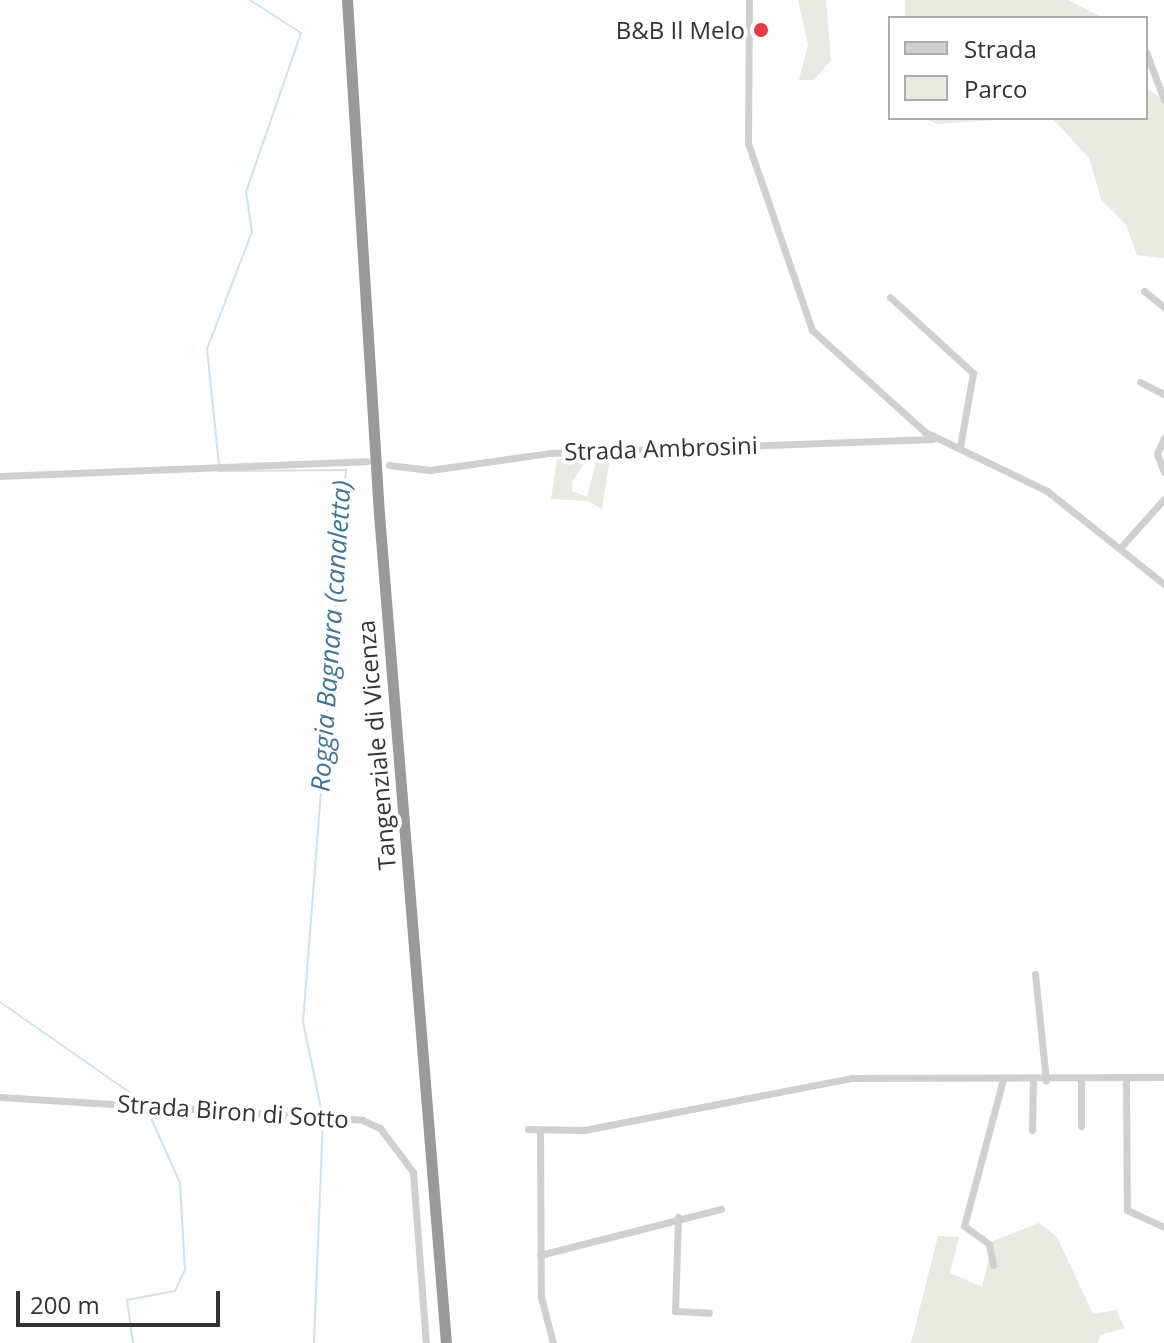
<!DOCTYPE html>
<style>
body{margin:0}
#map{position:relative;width:1164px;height:1343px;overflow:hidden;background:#fff;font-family:"Open Sans",sans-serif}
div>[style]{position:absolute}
.green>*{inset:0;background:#e6ecdf}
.stream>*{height:2px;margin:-1px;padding:0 1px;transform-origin:1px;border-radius:1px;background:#cfe2ee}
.minor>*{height:7px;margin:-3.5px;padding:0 3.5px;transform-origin:3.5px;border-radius:3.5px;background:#d0d0d0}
.highway>*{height:11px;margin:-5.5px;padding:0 5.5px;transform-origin:5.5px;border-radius:5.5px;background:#9a9a9a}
.dots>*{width:22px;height:22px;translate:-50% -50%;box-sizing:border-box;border:4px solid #fff;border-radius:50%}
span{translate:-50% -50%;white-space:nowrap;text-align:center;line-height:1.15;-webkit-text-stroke:8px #fff;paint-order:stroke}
.poi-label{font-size:24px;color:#333}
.right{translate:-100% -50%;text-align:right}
.street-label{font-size:24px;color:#333}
.water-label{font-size:26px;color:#3f7597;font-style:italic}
.legend{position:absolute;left:888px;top:16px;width:260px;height:104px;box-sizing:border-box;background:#fff;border:2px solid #adadad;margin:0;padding:10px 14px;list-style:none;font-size:24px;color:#333}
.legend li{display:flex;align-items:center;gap:16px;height:40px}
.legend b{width:40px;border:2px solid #adadad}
.scale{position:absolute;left:16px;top:1291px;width:204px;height:36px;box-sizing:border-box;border:4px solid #333;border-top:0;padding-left:10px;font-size:24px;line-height:28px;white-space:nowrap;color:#333;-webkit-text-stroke:6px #fff;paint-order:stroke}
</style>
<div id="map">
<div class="green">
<i style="clip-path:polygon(798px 0,826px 0,831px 60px,814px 80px,799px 80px,808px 45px)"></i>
<i style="clip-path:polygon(905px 0,1068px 0,1103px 18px,905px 18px)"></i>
<i style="clip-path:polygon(1146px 88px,1164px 100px,1164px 258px,1137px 255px,1126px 225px,1101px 199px,1089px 158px,1052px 118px,1146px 118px)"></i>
<i style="clip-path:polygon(924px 118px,1026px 118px,937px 124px)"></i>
<i style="clip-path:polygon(610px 457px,602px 509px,588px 501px,551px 499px,557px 459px,588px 458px,572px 482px,572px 491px,587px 497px,597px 458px)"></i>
<i style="clip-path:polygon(1039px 1223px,1057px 1237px,1093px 1314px,1116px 1310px,1125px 1328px,1100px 1335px,1098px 1343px,911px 1343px,938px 1236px,959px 1237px,950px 1273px,982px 1287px,993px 1241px)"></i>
</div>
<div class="stream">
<i style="left:219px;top:465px;width:117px;rotate:-95.9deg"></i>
<i style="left:207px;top:349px;width:125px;rotate:-69deg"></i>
<i style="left:252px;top:232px;width:40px;rotate:-98.5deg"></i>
<i style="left:246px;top:192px;width:168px;rotate:-70.9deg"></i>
<i style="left:301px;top:33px;width:61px;rotate:-147.1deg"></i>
<i style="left:219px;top:471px;width:127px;rotate:-0.5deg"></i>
<i style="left:346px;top:470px;width:554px;rotate:94.45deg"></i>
<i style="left:303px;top:1022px;width:93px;rotate:78.2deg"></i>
<i style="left:0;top:1002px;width:177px;rotate:34.9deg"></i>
<i style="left:133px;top:1343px;width:43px;rotate:-97.9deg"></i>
<i style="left:127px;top:1300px;width:49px;rotate:-10.6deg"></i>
<i style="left:175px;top:1291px;width:23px;rotate:-65deg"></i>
<i style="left:185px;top:1270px;width:87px;rotate:-93.3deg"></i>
<i style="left:180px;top:1183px;width:81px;rotate:-114deg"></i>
<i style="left:314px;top:1343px;width:224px;rotate:-87.7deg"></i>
</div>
<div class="minor">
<i style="left:749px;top:0;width:143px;rotate:90.4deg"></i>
<i style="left:748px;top:143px;width:198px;rotate:71.1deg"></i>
<i style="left:812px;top:330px;width:152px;rotate:42.1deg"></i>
<i style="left:925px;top:432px;width:136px;rotate:25.8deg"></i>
<i style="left:1047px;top:491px;width:149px;rotate:38.5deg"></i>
<i style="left:1146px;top:52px;width:51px;rotate:69.4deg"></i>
<i style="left:1144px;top:291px;width:26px;rotate:39deg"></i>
<i style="left:890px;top:297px;width:113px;rotate:42.5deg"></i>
<i style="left:973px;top:373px;width:75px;rotate:100deg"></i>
<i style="left:1140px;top:382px;width:27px;rotate:27deg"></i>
<i style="left:1164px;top:438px;width:17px;rotate:114deg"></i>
<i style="left:1157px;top:454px;width:19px;rotate:69deg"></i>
<i style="left:389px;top:465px;width:41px;rotate:7deg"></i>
<i style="left:430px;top:470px;width:120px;rotate:-8.1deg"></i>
<i style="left:549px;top:453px;width:384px;rotate:-2.1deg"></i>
<i style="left:0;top:476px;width:367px;rotate:-2.3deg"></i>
<i style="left:1121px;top:547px;width:64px;rotate:-48.1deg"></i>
<i style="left:1035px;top:974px;width:107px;rotate:84.1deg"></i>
<i style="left:1126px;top:1082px;width:128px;rotate:89.6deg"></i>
<i style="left:1127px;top:1210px;width:41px;rotate:24.7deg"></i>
<i style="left:0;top:1097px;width:363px;rotate:3.6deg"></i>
<i style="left:362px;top:1120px;width:20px;rotate:24deg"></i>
<i style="left:380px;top:1128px;width:55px;rotate:53.1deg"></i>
<i style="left:413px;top:1172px;width:171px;rotate:85.7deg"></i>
<i style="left:1081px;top:1126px;width:46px;rotate:-90deg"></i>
<i style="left:528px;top:1129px;width:56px;rotate:1deg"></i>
<i style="left:584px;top:1130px;width:272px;rotate:-11deg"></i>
<i style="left:851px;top:1078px;width:313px;rotate:-0.2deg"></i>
<i style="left:540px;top:1130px;width:167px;rotate:89.7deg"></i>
<i style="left:541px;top:1297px;width:48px;rotate:75.4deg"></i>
<i style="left:1032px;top:1130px;width:50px;rotate:-88.9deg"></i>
<i style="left:678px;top:1217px;width:94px;rotate:91.8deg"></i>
<i style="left:675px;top:1311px;width:34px;rotate:3deg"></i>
<i style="left:540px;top:1255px;width:187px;rotate:-14.3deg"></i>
<i style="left:993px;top:1265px;width:21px;rotate:-101deg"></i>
<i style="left:989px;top:1244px;width:31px;rotate:-144deg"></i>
<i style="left:964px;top:1226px;width:152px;rotate:-75.1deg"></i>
</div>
<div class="highway">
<i style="left:347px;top:0;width:515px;rotate:86.44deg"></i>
<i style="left:379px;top:514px;width:832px;rotate:85.38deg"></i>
</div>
<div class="dots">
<i style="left:761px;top:30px;background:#e63946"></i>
</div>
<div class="poi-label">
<span class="right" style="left:745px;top:30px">B&amp;B Il Melo</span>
</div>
<div class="street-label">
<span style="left:661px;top:448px;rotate:-2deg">Strada Ambrosini</span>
<span style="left:376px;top:745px;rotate:-95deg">Tangenziale di Vicenza</span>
<span style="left:233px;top:1111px;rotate:4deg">Strada Biron di Sotto</span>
</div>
<div class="water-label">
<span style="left:331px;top:636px;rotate:-86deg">Roggia Bagnara (canaletta)</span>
</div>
<ul class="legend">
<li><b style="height:10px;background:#d0d0d0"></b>Strada</li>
<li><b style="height:22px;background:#e6ecdf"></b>Parco</li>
</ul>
<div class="scale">200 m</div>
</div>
